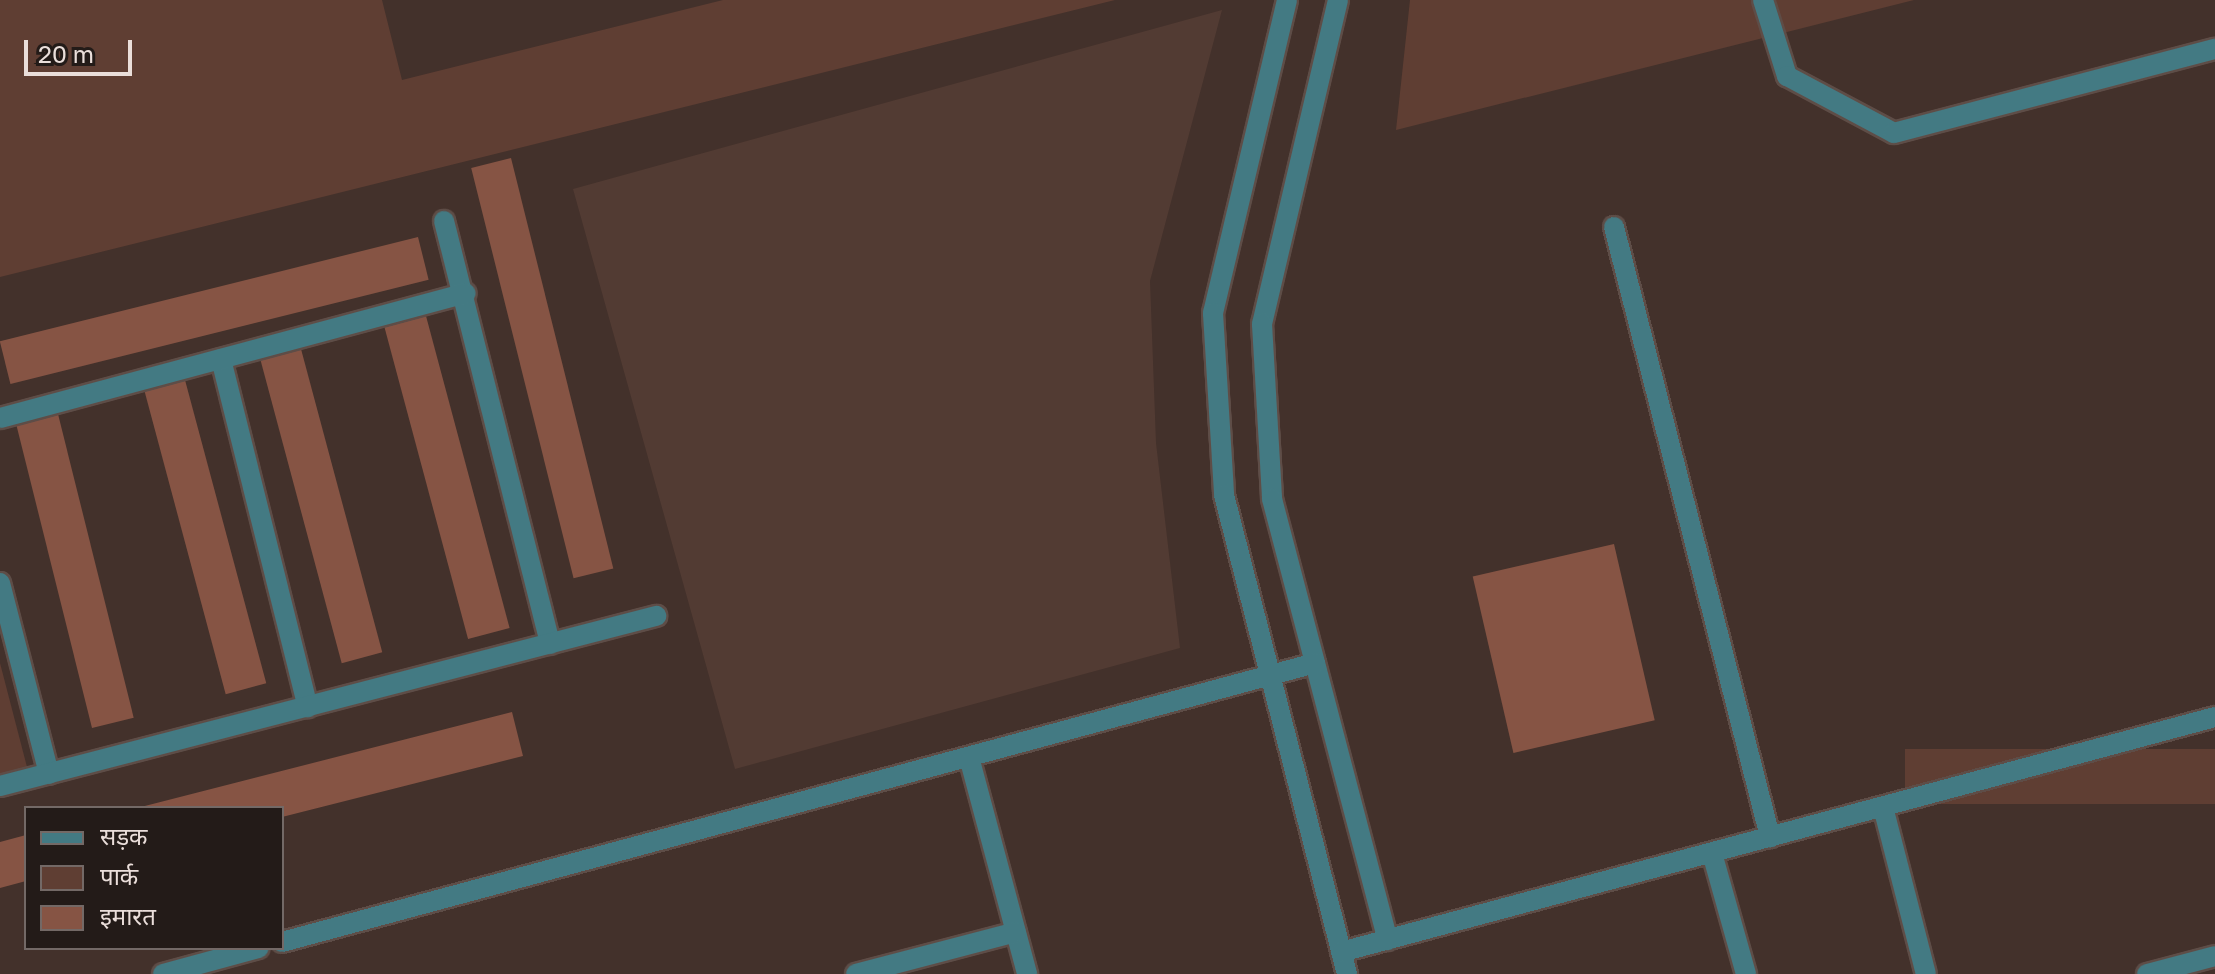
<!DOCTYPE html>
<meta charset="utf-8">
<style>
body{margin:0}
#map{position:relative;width:2215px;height:974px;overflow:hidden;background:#43312b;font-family:"Golos Text","Noto Sans Devanagari",sans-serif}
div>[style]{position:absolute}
.built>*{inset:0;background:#523b33}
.green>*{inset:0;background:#5f3e33;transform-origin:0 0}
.building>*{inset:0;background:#865444;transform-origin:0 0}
.roads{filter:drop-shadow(2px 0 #5e4d47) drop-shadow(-2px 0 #5e4d47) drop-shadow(0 2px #5e4d47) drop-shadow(0 -2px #5e4d47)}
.minor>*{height:20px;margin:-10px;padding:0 10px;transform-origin:10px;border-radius:10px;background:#437a83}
span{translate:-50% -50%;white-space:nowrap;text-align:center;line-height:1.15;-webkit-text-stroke:6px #231b18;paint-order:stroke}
.legend{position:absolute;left:24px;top:806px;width:260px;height:144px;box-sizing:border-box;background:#231b18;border:2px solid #736966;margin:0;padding:10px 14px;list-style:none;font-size:24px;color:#eadeda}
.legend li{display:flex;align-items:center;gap:16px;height:40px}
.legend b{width:40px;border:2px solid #736966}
.scale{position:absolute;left:24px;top:40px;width:108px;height:36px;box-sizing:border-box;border:4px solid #eadeda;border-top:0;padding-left:10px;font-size:24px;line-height:28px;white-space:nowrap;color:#eadeda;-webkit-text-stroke:6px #231b18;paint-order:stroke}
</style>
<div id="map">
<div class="built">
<i style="clip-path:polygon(1222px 10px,1150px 281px,1156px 443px,1180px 648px,735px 769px,573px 189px)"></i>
</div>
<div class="green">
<i style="clip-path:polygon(0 0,382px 0,402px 80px,723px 0,1115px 0,0 277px)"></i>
<i style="clip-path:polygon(1410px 0,1914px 0,1396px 130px)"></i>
<i style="clip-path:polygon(0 663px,27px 767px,0 774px)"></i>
<i style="left:2215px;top:749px;width:55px;height:310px;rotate:90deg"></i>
</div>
<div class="building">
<i style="left:511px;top:158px;width:423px;height:41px;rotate:76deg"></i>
<i style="left:418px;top:237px;width:44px;height:431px;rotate:76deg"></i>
<i style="left:426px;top:316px;width:323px;height:43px;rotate:75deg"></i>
<i style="left:301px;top:349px;width:314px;height:42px;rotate:75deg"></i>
<i style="left:185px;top:380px;width:314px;height:42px;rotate:75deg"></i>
<i style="left:58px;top:414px;width:313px;height:43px;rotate:76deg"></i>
<i style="left:1614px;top:544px;width:181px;height:145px;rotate:77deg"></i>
<i style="clip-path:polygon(512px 712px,523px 756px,282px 817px,282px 808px,137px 808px)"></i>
<i style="clip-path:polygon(26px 835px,26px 881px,0 888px,0 842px)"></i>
</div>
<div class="roads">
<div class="minor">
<i style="left:1287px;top:0;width:322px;rotate:103.3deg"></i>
<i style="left:1213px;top:313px;width:182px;rotate:86.5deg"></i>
<i style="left:1224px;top:495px;width:495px;rotate:75.6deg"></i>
<i style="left:1338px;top:0;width:333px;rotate:103.2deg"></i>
<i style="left:1262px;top:324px;width:175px;rotate:86.7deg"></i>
<i style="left:1272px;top:499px;width:456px;rotate:75.3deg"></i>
<i style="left:1763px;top:0;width:80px;rotate:72.5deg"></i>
<i style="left:1787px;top:76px;width:121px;rotate:28deg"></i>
<i style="left:1894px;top:133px;width:332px;rotate:-14.7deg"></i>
<i style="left:444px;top:221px;width:436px;rotate:75.9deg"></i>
<i style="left:1614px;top:227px;width:630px;rotate:75.65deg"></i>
<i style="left:221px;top:359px;width:359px;rotate:76deg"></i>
<i style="left:0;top:418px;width:482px;rotate:-15deg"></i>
<i style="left:0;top:583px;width:197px;rotate:75.6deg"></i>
<i style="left:969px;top:757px;width:225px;rotate:75deg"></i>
<i style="left:0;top:786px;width:678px;rotate:-14.53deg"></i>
<i style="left:1883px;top:807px;width:172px;rotate:75.6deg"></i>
<i style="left:1712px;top:853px;width:126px;rotate:74.3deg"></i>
<i style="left:282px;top:942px;width:1070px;rotate:-15.11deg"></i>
<i style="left:1341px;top:952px;width:905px;rotate:-15.05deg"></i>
<i style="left:163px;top:974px;width:99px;rotate:-15.2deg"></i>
<i style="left:856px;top:974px;width:165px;rotate:-14.7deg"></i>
<i style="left:2147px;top:974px;width:70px;rotate:-14.8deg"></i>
</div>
</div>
<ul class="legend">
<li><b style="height:10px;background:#437a83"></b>सड़क</li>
<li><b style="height:22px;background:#5f3e33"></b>पार्क</li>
<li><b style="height:22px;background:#865444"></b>इमारत</li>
</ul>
<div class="scale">20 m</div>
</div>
